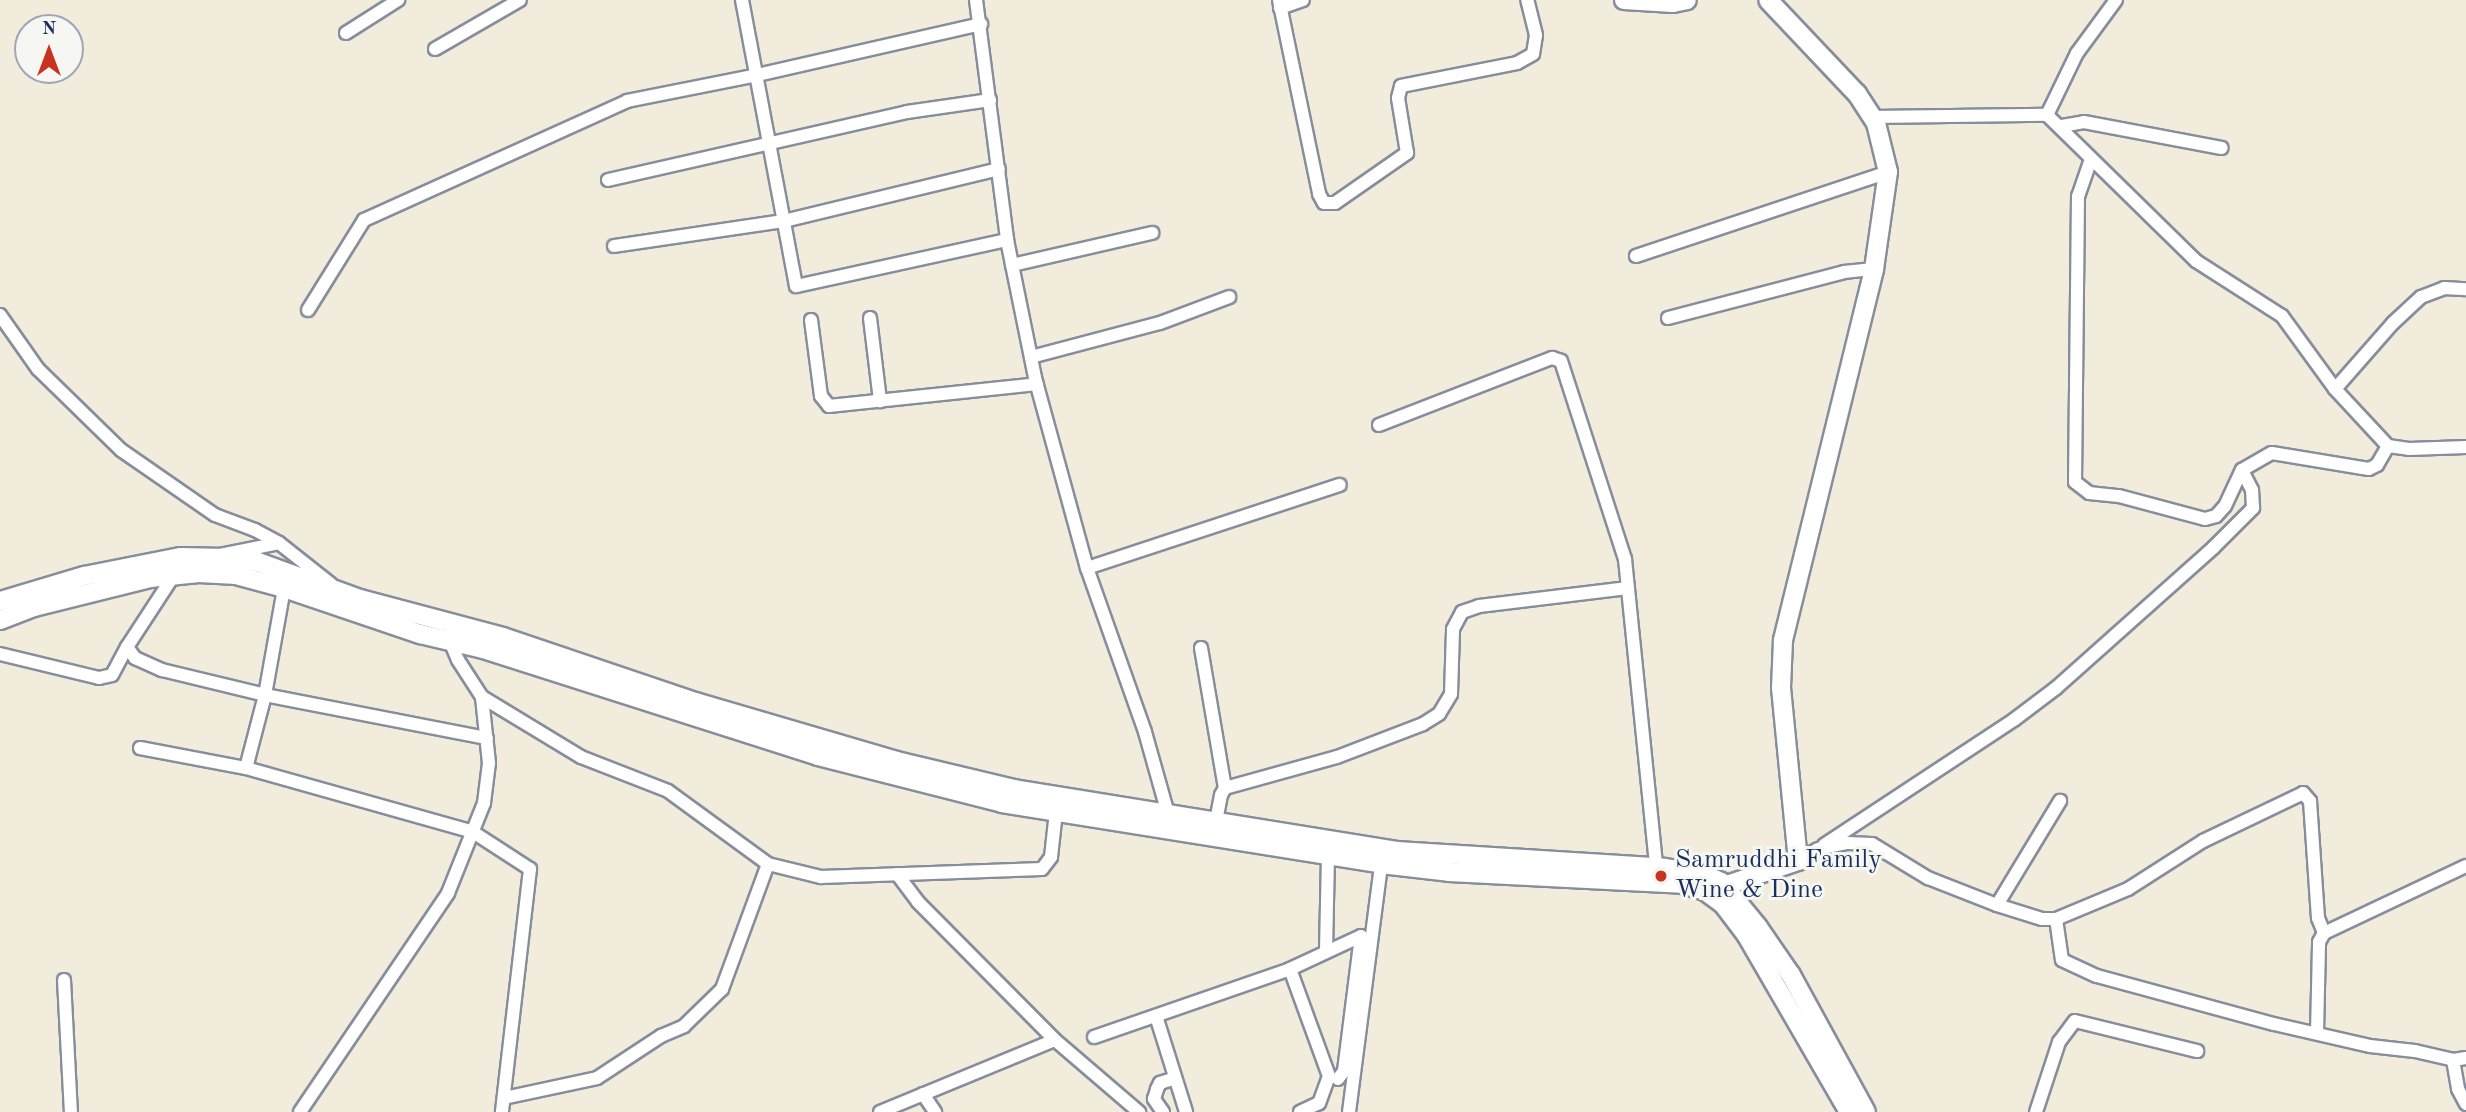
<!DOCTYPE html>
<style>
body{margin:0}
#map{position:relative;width:2466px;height:1112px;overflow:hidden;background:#f1ecdb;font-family:"Old Standard TT",serif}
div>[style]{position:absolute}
.roads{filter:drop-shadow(2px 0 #868e9c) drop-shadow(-2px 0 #868e9c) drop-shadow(0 2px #868e9c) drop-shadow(0 -2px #868e9c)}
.street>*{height:12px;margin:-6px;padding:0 6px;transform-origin:6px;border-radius:6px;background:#fff}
.secondary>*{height:18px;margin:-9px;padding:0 9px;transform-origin:9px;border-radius:9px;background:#fff}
.dots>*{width:19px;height:19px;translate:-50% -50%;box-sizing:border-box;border:4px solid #f6f6f2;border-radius:50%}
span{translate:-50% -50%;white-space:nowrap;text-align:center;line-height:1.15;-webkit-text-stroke:6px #f6f6f2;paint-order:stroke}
.poi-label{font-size:26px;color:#1b2f5e}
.left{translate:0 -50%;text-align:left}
.north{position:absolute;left:14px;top:14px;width:70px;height:70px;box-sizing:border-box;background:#f6f6f2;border:2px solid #9ea6b7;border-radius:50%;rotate:0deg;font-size:19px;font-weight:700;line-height:28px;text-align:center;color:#1b2f5e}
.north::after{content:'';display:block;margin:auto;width:24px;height:32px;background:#c8321e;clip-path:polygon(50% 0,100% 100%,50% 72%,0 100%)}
</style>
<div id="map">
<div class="roads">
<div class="street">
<i style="left:742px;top:0;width:291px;rotate:79.3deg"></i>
<i style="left:796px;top:286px;width:216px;rotate:-12.3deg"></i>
<i style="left:976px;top:0;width:242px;rotate:82.6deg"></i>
<i style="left:1007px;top:240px;width:141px;rotate:78.5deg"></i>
<i style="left:1035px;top:378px;width:197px;rotate:74.7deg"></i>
<i style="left:1087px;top:568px;width:174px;rotate:70.5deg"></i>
<i style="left:1145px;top:732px;width:85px;rotate:74.3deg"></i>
<i style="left:1279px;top:0;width:198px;rotate:78.3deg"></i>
<i style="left:1319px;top:194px;width:10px;rotate:61deg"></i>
<i style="left:1324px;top:203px;width:11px"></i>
<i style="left:1335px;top:203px;width:88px;rotate:-34.8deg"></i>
<i style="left:1407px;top:153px;width:56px;rotate:-99.3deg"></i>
<i style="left:1398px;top:98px;width:12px;rotate:-76deg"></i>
<i style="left:1401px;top:86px;width:118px;rotate:-11.2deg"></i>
<i style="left:1517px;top:63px;width:18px;rotate:-29deg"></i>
<i style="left:1533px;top:54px;width:19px;rotate:-81deg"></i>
<i style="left:1536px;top:35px;width:36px;rotate:-104deg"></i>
<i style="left:2116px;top:0;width:66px;rotate:126.3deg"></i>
<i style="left:2077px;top:53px;width:69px;rotate:115.8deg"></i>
<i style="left:2047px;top:115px;width:209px;rotate:44.4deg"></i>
<i style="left:2196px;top:261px;width:102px;rotate:32.6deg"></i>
<i style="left:2282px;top:316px;width:90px;rotate:54deg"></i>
<i style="left:2335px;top:389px;width:78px;rotate:47.1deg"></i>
<i style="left:2388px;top:446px;width:21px;rotate:8deg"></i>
<i style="left:2409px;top:449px;width:57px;rotate:-2deg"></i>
<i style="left:1280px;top:8px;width:24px;rotate:-19deg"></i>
<i style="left:346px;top:33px;width:62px;rotate:-32.4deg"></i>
<i style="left:435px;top:49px;width:98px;rotate:-30deg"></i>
<i style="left:1872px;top:117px;width:175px;rotate:-0.7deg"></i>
<i style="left:2062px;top:126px;width:22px;rotate:-10deg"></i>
<i style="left:2084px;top:122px;width:140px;rotate:10.7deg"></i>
<i style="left:2091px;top:159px;width:39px;rotate:109deg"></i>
<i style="left:2078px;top:196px;width:286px;rotate:90.6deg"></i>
<i style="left:2075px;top:482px;width:18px;rotate:38deg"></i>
<i style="left:2089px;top:493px;width:30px;rotate:6deg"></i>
<i style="left:2119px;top:496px;width:89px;rotate:15deg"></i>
<i style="left:2205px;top:519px;width:11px;rotate:-15deg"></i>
<i style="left:2216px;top:516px;width:13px;rotate:-48deg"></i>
<i style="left:2225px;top:506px;width:40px;rotate:-65deg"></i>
<i style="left:2242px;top:470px;width:34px;rotate:-30deg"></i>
<i style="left:2272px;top:453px;width:98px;rotate:9.4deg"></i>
<i style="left:2369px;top:469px;width:9px;rotate:-27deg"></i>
<i style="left:2377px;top:465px;width:22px;rotate:-60deg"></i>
<i style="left:608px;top:180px;width:307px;rotate:-12.8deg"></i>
<i style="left:907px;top:112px;width:84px;rotate:-8.2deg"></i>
<i style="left:614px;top:246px;width:172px;rotate:-8.4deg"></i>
<i style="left:784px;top:221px;width:221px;rotate:-13.6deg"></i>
<i style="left:1636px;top:256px;width:266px;rotate:-18.4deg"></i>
<i style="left:1012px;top:265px;width:144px;rotate:-12.9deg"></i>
<i style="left:308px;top:310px;width:106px;rotate:-58.1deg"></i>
<i style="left:364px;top:220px;width:289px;rotate:-24.3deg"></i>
<i style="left:627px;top:101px;width:133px;rotate:-11.3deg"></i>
<i style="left:757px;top:75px;width:230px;rotate:-12.8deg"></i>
<i style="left:0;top:315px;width:66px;rotate:54.9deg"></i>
<i style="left:38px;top:369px;width:116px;rotate:44.3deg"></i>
<i style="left:121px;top:450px;width:114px;rotate:34.7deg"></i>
<i style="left:215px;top:515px;width:43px;rotate:20.6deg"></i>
<i style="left:255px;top:530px;width:27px;rotate:28deg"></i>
<i style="left:279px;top:543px;width:66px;rotate:38.3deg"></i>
<i style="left:870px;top:318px;width:84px;rotate:83.1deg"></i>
<i style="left:1668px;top:318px;width:182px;rotate:-14.6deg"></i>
<i style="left:1844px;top:272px;width:30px;rotate:-6deg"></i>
<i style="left:811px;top:320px;width:77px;rotate:82.5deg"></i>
<i style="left:821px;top:396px;width:13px;rotate:51deg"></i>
<i style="left:829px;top:406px;width:209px;rotate:-6deg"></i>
<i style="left:1031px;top:357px;width:133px;rotate:-14.8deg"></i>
<i style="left:1160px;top:323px;width:74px;rotate:-20.6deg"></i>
<i style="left:2335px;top:389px;width:88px;rotate:-48.7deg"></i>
<i style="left:2393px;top:323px;width:38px;rotate:-43deg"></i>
<i style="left:2421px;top:297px;width:25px;rotate:-21deg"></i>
<i style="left:2444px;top:288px;width:22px;rotate:3deg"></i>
<i style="left:1379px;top:425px;width:186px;rotate:-21.2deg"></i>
<i style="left:1552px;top:358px;width:9px;rotate:18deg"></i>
<i style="left:1561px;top:361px;width:208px;rotate:72.1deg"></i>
<i style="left:1625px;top:559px;width:317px;rotate:84.2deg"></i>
<i style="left:220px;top:555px;width:60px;rotate:-11.5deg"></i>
<i style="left:1087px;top:568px;width:266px;rotate:-18.2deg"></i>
<i style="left:174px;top:575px;width:86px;rotate:123.1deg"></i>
<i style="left:127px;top:647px;width:14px;rotate:54deg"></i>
<i style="left:135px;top:658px;width:30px;rotate:24deg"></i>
<i style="left:162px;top:670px;width:106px;rotate:13.6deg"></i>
<i style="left:265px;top:695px;width:226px;rotate:11deg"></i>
<i style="left:1201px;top:648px;width:142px;rotate:80.3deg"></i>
<i style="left:0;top:654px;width:102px;rotate:13.6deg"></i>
<i style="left:99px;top:678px;width:13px;rotate:-13deg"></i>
<i style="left:112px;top:675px;width:32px;rotate:-62deg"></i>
<i style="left:482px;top:697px;width:116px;rotate:31.2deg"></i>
<i style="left:581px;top:757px;width:93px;rotate:21.3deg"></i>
<i style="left:668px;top:791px;width:124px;rotate:36.1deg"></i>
<i style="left:768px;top:864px;width:55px;rotate:13.8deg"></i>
<i style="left:821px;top:877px;width:221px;rotate:-2.1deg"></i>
<i style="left:1042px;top:869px;width:15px;rotate:-53deg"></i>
<i style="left:1051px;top:857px;width:45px;rotate:-83.7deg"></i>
<i style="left:140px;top:748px;width:108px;rotate:10.7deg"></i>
<i style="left:246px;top:768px;width:236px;rotate:15.7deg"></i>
<i style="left:473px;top:832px;width:68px;rotate:33deg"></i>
<i style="left:530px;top:869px;width:245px;rotate:96.6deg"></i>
<i style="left:246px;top:768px;width:75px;rotate:-75.4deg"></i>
<i style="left:265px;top:695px;width:109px;rotate:-79.9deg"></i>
<i style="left:1216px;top:821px;width:26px;rotate:-79deg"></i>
<i style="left:1221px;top:795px;width:8px;rotate:-60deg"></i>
<i style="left:1225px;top:788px;width:116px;rotate:-15.5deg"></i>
<i style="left:1337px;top:757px;width:92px;rotate:-21deg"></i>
<i style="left:1423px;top:724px;width:19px;rotate:-32deg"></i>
<i style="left:1439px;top:714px;width:23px;rotate:-59deg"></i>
<i style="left:1451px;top:694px;width:65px;rotate:-88.2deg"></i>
<i style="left:1453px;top:629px;width:19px;rotate:-62deg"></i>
<i style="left:1462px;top:612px;width:18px;rotate:-19deg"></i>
<i style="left:1479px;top:606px;width:150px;rotate:-6.9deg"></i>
<i style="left:1824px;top:845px;width:229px;rotate:-33.4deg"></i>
<i style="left:2015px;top:719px;width:51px;rotate:-37.1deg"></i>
<i style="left:2056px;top:688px;width:210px;rotate:-41.7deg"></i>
<i style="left:2213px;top:548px;width:57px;rotate:-45deg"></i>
<i style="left:2253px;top:508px;width:18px;rotate:-93deg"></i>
<i style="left:2252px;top:490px;width:22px;rotate:-117deg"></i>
<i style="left:1798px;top:861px;width:23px;rotate:-31deg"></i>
<i style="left:1818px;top:849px;width:30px;rotate:-12deg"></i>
<i style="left:1847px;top:843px;width:25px;rotate:2deg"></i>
<i style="left:1872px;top:844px;width:66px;rotate:31.3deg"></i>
<i style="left:1928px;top:878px;width:74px;rotate:21.4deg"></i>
<i style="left:1997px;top:905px;width:47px;rotate:17.3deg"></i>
<i style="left:2042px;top:919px;width:14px"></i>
<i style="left:2056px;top:919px;width:41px;rotate:81.7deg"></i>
<i style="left:2062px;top:960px;width:38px;rotate:25deg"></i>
<i style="left:2097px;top:976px;width:183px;rotate:15.2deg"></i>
<i style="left:2274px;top:1024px;width:98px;rotate:12.9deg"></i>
<i style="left:2370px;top:1046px;width:45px;rotate:6.3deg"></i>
<i style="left:2415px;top:1051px;width:39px;rotate:13deg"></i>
<i style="left:2453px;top:1060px;width:13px;rotate:-9deg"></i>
<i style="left:897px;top:874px;width:35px;rotate:53deg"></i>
<i style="left:918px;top:902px;width:194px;rotate:45.2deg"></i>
<i style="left:1055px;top:1040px;width:111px;rotate:40.6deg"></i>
<i style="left:1997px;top:905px;width:122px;rotate:-58.8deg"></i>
<i style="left:2056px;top:919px;width:78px;rotate:-22.6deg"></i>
<i style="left:2128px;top:889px;width:89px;rotate:-32.6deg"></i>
<i style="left:2203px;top:841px;width:111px;rotate:-25.6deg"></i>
<i style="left:2303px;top:793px;width:11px;rotate:49deg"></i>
<i style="left:2310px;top:801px;width:117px;rotate:86.1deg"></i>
<i style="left:2318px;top:918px;width:16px;rotate:68deg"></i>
<i style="left:1326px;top:951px;width:95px;rotate:-88.8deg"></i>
<i style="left:1290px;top:969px;width:114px;rotate:70deg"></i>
<i style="left:1329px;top:1076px;width:29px;rotate:110deg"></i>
<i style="left:1319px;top:1103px;width:21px;rotate:155deg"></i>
<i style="left:64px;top:980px;width:132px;rotate:87deg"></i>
<i style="left:1156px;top:1016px;width:101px;rotate:72.6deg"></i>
<i style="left:2317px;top:1033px;width:91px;rotate:-88.7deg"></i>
<i style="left:2319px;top:942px;width:10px;rotate:-61deg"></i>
<i style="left:2324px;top:933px;width:157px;rotate:-25.3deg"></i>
<i style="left:1094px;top:1037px;width:207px;rotate:-19.1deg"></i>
<i style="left:1290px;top:969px;width:78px;rotate:-24.9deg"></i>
<i style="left:1361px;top:936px;width:136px;rotate:97.2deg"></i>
<i style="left:1344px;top:1071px;width:10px;rotate:127deg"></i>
<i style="left:2453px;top:1060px;width:29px;rotate:80deg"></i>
<i style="left:2458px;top:1089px;width:17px;rotate:62deg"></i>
<i style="left:923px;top:1094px;width:22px;rotate:56deg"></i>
<i style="left:504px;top:1098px;width:95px;rotate:-12.1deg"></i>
<i style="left:597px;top:1078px;width:77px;rotate:-33.3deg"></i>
<i style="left:661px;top:1036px;width:25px;rotate:-23deg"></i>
<i style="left:684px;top:1026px;width:53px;rotate:-44.2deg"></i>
<i style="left:722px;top:989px;width:133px;rotate:-69.8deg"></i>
<i style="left:300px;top:1112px;width:264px;rotate:-55.9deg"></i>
<i style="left:448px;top:893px;width:97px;rotate:-68.2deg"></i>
<i style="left:484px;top:803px;width:40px;rotate:-82.9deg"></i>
<i style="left:489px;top:763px;width:66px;rotate:-96.1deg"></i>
<i style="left:482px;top:697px;width:44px;rotate:-123deg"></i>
<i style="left:458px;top:660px;width:21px;rotate:-113deg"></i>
<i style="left:450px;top:641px;width:6px;rotate:-81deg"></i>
<i style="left:880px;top:1112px;width:189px;rotate:-22.4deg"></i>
<i style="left:1163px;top:1112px;width:16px;rotate:-125deg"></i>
<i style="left:1154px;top:1099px;width:10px;rotate:-73deg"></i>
<i style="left:1157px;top:1089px;width:7px;rotate:-63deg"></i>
<i style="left:1160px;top:1083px;width:16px;rotate:-18deg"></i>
<i style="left:1349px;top:1112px;width:250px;rotate:-82.6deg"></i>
<i style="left:2036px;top:1112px;width:74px;rotate:-71.8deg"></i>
<i style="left:2059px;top:1042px;width:26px;rotate:-53deg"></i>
<i style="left:2075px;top:1021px;width:126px;rotate:13.8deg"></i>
</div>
<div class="secondary">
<i style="left:1624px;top:0;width:49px;rotate:3.5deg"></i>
<i style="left:1673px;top:3px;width:14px;rotate:-12deg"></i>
<i style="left:0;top:601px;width:88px;rotate:-16.6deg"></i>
<i style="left:84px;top:576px;width:99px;rotate:-11.1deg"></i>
<i style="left:181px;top:557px;width:44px;rotate:1.3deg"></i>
<i style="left:225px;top:558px;width:33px;rotate:7deg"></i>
<i style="left:258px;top:562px;width:109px;rotate:19.9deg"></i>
<i style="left:360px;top:599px;width:148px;rotate:14.9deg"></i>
<i style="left:503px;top:637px;width:203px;rotate:18.7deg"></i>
<i style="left:695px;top:702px;width:210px;rotate:16.3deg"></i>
<i style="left:897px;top:761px;width:120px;rotate:13.5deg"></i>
<i style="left:1014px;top:789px;width:388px;rotate:9.2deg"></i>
<i style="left:1397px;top:851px;width:268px;rotate:3.6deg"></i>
<i style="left:1664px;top:868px;width:37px;rotate:8deg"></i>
<i style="left:1701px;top:873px;width:22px;rotate:24deg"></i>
<i style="left:1721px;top:882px;width:58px;rotate:50.6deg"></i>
<i style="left:1758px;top:927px;width:58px;rotate:55.5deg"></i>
<i style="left:1791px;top:975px;width:156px;rotate:61.3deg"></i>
<i style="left:0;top:620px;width:36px;rotate:-21deg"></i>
<i style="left:34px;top:607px;width:120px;rotate:-14deg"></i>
<i style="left:150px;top:578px;width:49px;rotate:-5.8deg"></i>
<i style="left:199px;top:573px;width:37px;rotate:3deg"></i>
<i style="left:236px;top:575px;width:50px;rotate:15.2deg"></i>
<i style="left:284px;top:588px;width:144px;rotate:18.7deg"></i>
<i style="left:420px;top:634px;width:65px;rotate:13.4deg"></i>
<i style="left:483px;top:649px;width:352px;rotate:17.7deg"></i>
<i style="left:818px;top:756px;width:190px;rotate:14.3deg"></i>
<i style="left:1002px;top:803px;width:384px;rotate:9.1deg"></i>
<i style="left:1381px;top:864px;width:68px;rotate:6.7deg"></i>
<i style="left:1449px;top:872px;width:233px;rotate:2.9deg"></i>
<i style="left:1682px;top:884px;width:24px;rotate:17deg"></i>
<i style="left:1705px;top:891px;width:22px;rotate:36deg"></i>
<i style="left:1723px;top:904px;width:40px;rotate:53deg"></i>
<i style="left:1747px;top:936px;width:203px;rotate:59.9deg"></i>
<i style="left:1718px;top:894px;width:10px;rotate:-53deg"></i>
<i style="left:1724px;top:886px;width:78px;rotate:-18.7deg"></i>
<i style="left:1798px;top:861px;width:174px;rotate:-95.6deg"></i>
<i style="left:1781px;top:688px;width:48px;rotate:-87.6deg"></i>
<i style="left:1783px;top:640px;width:382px;rotate:-76.2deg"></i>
<i style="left:1874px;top:269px;width:98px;rotate:-81.8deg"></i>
<i style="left:1888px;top:172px;width:50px;rotate:-103.8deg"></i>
<i style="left:1876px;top:123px;width:35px;rotate:-123deg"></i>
<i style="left:1857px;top:94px;width:129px;rotate:-133.4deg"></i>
</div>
</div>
<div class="dots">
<i style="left:1661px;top:876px;background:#c8321e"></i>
</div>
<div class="poi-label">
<span class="left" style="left:1675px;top:876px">Samruddhi Family<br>Wine &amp; Dine</span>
</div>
<div class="north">N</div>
</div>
